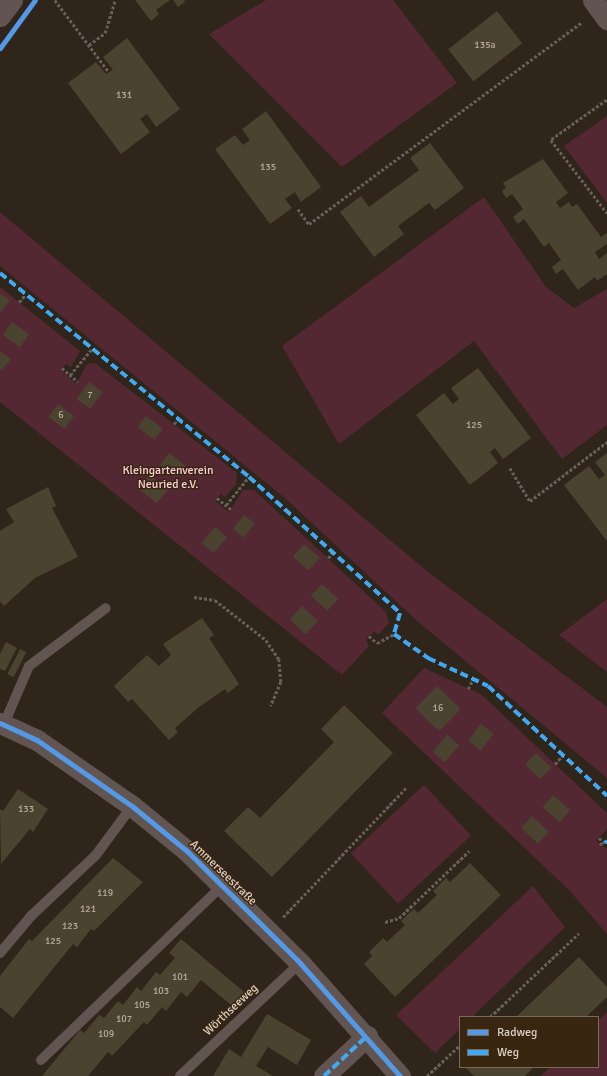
<!DOCTYPE html>
<meta charset="utf-8">
<style>
body{margin:0}
#map{position:relative;width:607px;height:1076px;overflow:hidden;background:#30251a;font-family:Signika,sans-serif}
div>[style]{position:absolute}
.green>*{inset:0;background:#532833;transform-origin:0 0}
.building>*{inset:0;background:#4a4330;transform-origin:0 0}
.path>*{height:2.5px;margin-top:-1.25px;transform-origin:0;background:repeating-linear-gradient(90deg,#685f5a 0 3px,transparent 0 5px)}
.lane>*{height:10px;margin:-5px;padding:0 5px;transform-origin:5px;border-radius:5px;background:#625551}
.street>*{height:21px;margin:-10.5px;padding:0 10.5px;transform-origin:10.5px;border-radius:10.5px;background:#625551}
.quiet>*{height:4px;margin-top:-2px;transform-origin:0;background:repeating-linear-gradient(90deg,#3fa9f5 0 8px,transparent 0 12px)}
.cycleway>*{height:5px;margin:-2.5px;padding:0 2.5px;transform-origin:2.5px;border-radius:2.5px;background:#5399e6}
span{translate:-50% -50%;white-space:nowrap;text-align:center;line-height:1.15;-webkit-text-stroke:3px #392611;paint-order:stroke}
.number-label{font-size:10px;color:#b8ac9e}
.number-label span{-webkit-text-stroke-width:0}
.park-label{font-size:12px;color:#feced9}
.street-label{font-size:12px;color:#dccfc3}
.legend{position:absolute;left:459px;top:1016px;width:140px;height:52px;box-sizing:border-box;background:#392611;border:1px solid #7a6a58;margin:0;padding:5px 7px;list-style:none;font-size:12px;color:#dccfc3}
.legend li{display:flex;align-items:center;gap:8px;height:20px}
.legend b{width:20px;border:1px solid #7a6a58}
</style>
<div id="map">
<div class="green">
<i style="clip-path:polygon(266px 0,393px 0,457px 83px,342px 167px,209px 34px)"></i>
<i style="clip-path:polygon(607px 116px,607px 203px,564px 146px)"></i>
<i style="clip-path:polygon(484px 197px,546px 287px,574px 308px,607px 289px,607px 425px,562px 459px,474px 341px,339px 444px,282px 346px)"></i>
<i style="clip-path:polygon(0 212px,428px 572px,607px 707px,607px 778px,416px 620px,286px 499px,0 266px)"></i>
<i style="clip-path:polygon(0 287px,80px 351px,71px 367px,66px 364px,61px 370px,76px 384px,87px 364px,95px 363px,237px 473px,236px 484px,225px 497px,221px 494px,215px 501px,229px 512px,243px 490px,254px 490px,386px 612px,389px 623px,379px 634px,374px 632px,366px 640px,369px 646px,342px 675px,0 402px)"></i>
<i style="clip-path:polygon(607px 599px,607px 672px,559px 635px)"></i>
<i style="clip-path:polygon(424px 668px,482px 695px,607px 813px,607px 829px,596px 841px,607px 849px,607px 934px,569px 890px,382px 713px)"></i>
<i style="left:424px;top:785px;width:69px;height:100px;rotate:47deg"></i>
<i style="clip-path:polygon(533px 886px,565px 927px,472px 1017px,460px 1017px,460px 1029px,435px 1053px,396px 1015px)"></i>
<i style="clip-path:polygon(607px 1012px,607px 1076px,541px 1076px,550px 1067px,598px 1067px,598px 1021px)"></i>
</div>
<div class="building">
<i style="clip-path:polygon(135px 0,170px 0,156px 10px,159px 14px,151px 21px)"></i>
<i style="clip-path:polygon(173px 0,184px 0,185px 2px,178px 7px)"></i>
<i style="left:497px;top:11px;width:41px;height:62px;rotate:52deg"></i>
<i style="clip-path:polygon(127px 38px,180px 109px,156px 127px,147px 114px,140px 119px,150px 132px,121px 154px,68px 83px,96px 62px,106px 74px,113px 70px,103px 57px)"></i>
<i style="clip-path:polygon(266px 111px,321px 187px,301px 202px,295px 192px,285px 199px,292px 208px,270px 224px,215px 149px,235px 135px,243px 145px,250px 140px,242px 129px)"></i>
<i style="clip-path:polygon(430px 143px,464px 188px,435px 210px,429px 203px,398px 226px,404px 234px,374px 257px,340px 212px,361px 196px,369px 207px,419px 170px,410px 158px)"></i>
<i style="clip-path:polygon(543px 159px,568px 193px,556px 202px,560px 208px,569px 202px,572px 207px,577px 204px,601px 237px,607px 233px,607px 244px,595px 252px,599px 259px,607px 253px,607px 274px,597px 281px,595px 277px,578px 290px,563px 269px,556px 274px,552px 267px,561px 260px,549px 243px,544px 247px,524px 219px,518px 224px,513px 217px,523px 209px,512px 194px,506px 198px,502px 191px,506px 188px,503px 183px)"></i>
<i style="clip-path:polygon(0 293px,10px 300px,1px 312px,0 312px)"></i>
<i style="left:12px;top:322px;width:21px;height:16px;rotate:35deg"></i>
<i style="clip-path:polygon(0 351px,11px 359px,2px 370px,0 369px)"></i>
<i style="clip-path:polygon(478px 368px,531px 438px,503px 459px,495px 448px,490px 452px,498px 463px,470px 485px,416px 415px,444px 393px,453px 404px,459px 399px,451px 388px)"></i>
<i style="left:89px;top:382px;width:17px;height:21px;rotate:36deg"></i>
<i style="left:58px;top:404px;width:20px;height:16px;rotate:37deg"></i>
<i style="left:146px;top:416px;width:21px;height:14px;rotate:37deg"></i>
<i style="left:169px;top:453px;width:21px;height:15px;rotate:37deg"></i>
<i style="clip-path:polygon(607px 453px,607px 541px,564px 485px,589px 466px,599px 479px,605px 475px,595px 462px)"></i>
<i style="left:150px;top:475px;width:23px;height:18px;rotate:38deg"></i>
<i style="clip-path:polygon(48px 487px,56px 506px,52px 508px,78px 557px,35px 578px,4px 606px,0 601px,0 531px,14px 522px,6px 509px)"></i>
<i style="left:244px;top:515px;width:14px;height:18px;rotate:39deg"></i>
<i style="left:215px;top:527px;width:16px;height:21px;rotate:40deg"></i>
<i style="left:304px;top:544px;width:21px;height:17px;rotate:41deg"></i>
<i style="left:322px;top:584px;width:22px;height:16px;rotate:43deg"></i>
<i style="left:302px;top:606px;width:22px;height:18px;rotate:43deg"></i>
<i style="clip-path:polygon(202px 618px,214px 635px,209px 638px,239px 684px,228px 693px,225px 689px,199px 707px,175px 728px,178px 732px,169px 740px,132px 699px,128px 702px,114px 686px,147px 655px,159px 666px,171px 655px,163px 644px)"></i>
<i style="clip-path:polygon(6px 642px,17px 648px,5px 671px,0 669px,0 654px)"></i>
<i style="left:20px;top:649px;width:7px;height:28px;rotate:27deg"></i>
<i style="left:437px;top:686px;width:33px;height:31px;rotate:44deg"></i>
<i style="clip-path:polygon(344px 705px,393px 753px,272px 877px,224px 831px,248px 807px,260px 818px,334px 742px,321px 729px)"></i>
<i style="left:481px;top:724px;width:16px;height:21px;rotate:38deg"></i>
<i style="left:447px;top:735px;width:16px;height:22px;rotate:40deg"></i>
<i style="left:536px;top:753px;width:21px;height:16px;rotate:43deg"></i>
<i style="clip-path:polygon(18px 789px,48px 809px,33px 832px,30px 829px,1px 864px,0 809px,3px 811px)"></i>
<i style="left:553px;top:795px;width:23px;height:16px;rotate:41deg"></i>
<i style="left:532px;top:816px;width:23px;height:16px;rotate:43deg"></i>
<i style="clip-path:polygon(113px 858px,143px 882px,94px 931px,91px 929px,77px 947px,73px 944px,13px 1018px,0 1007px,0 976px,29px 939px,32px 941px)"></i>
<i style="clip-path:polygon(470px 863px,501px 895px,395px 997px,364px 964px,372px 956px,369px 952px,383px 938px,387px 942px,405px 925px,401px 921px,407px 915px,414px 909px,418px 913px,437px 895px,433px 891px,446px 878px,450px 882px)"></i>
<i style="clip-path:polygon(181px 939px,249px 996px,237px 1010px,201px 980px,187px 997px,181px 992px,166px 1011px,162px 1007px,147px 1025px,144px 1022px,112px 1056px,108px 1052px,88px 1076px,42px 1076px,80px 1030px,84px 1033px,99px 1015px,104px 1018px,118px 1001px,123px 1005px,137px 987px,141px 991px,156px 972px,160px 975px,175px 958px,169px 953px)"></i>
<i style="clip-path:polygon(579px 957px,607px 987px,607px 997px,586px 1017px,516px 1017px)"></i>
<i style="clip-path:polygon(267px 1014px,311px 1040px,297px 1065px,268px 1047px,256px 1066px,273px 1076px,213px 1076px,229px 1049px,241px 1057px)"></i>
<i style="clip-path:polygon(465px 1067px,534px 1067px,525px 1076px,474px 1076px)"></i>
</div>
<div class="path">
<i style="left:55px;top:0;width:90px;rotate:53.1deg"></i>
<i style="left:89px;top:45px;width:20px;rotate:-37deg"></i>
<i style="left:105px;top:33px;width:34px;rotate:-73deg"></i>
<i style="left:607px;top:100px;width:69px;rotate:144.5deg"></i>
<i style="left:551px;top:140px;width:92px;rotate:52.5deg"></i>
<i style="left:298px;top:209px;width:19px;rotate:54deg"></i>
<i style="left:309px;top:224px;width:340px;rotate:-36.5deg"></i>
<i style="left:19px;top:302px;width:9px;rotate:-49deg"></i>
<i style="left:62px;top:368px;width:21px;rotate:41deg"></i>
<i style="left:70px;top:375px;width:33px;rotate:-50deg"></i>
<i style="left:174px;top:424px;width:5px;rotate:-53deg"></i>
<i style="left:510px;top:468px;width:39px;rotate:59deg"></i>
<i style="left:530px;top:501px;width:97px;rotate:-37.5deg"></i>
<i style="left:217px;top:498px;width:19px;rotate:39deg"></i>
<i style="left:226px;top:505px;width:36px;rotate:-51deg"></i>
<i style="left:328px;top:558px;width:8px;rotate:-50deg"></i>
<i style="left:194px;top:597px;width:21px;rotate:8deg"></i>
<i style="left:215px;top:600px;width:65px;rotate:38.1deg"></i>
<i style="left:266px;top:640px;width:23px;rotate:56deg"></i>
<i style="left:279px;top:659px;width:23px;rotate:85deg"></i>
<i style="left:281px;top:682px;width:26px;rotate:113deg"></i>
<i style="left:369px;top:636px;width:11px;rotate:41deg"></i>
<i style="left:377px;top:643px;width:19px;rotate:-28deg"></i>
<i style="left:468px;top:689px;width:11px;rotate:-63deg"></i>
<i style="left:555px;top:764px;width:11px;rotate:-49deg"></i>
<i style="left:599px;top:838px;width:8px;rotate:40deg"></i>
<i style="left:600px;top:845px;width:5px;rotate:-53deg"></i>
<i style="left:283px;top:917px;width:180px;rotate:-46.4deg"></i>
<i style="left:385px;top:922px;width:15px;rotate:-16deg"></i>
<i style="left:399px;top:918px;width:97px;rotate:-43.7deg"></i>
<i style="left:490px;top:1017px;width:122px;rotate:-43.3deg"></i>
<i style="left:427px;top:1076px;width:45px;rotate:-43.2deg"></i>
</div>
<div class="lane">
<i style="left:4px;top:724px;width:63px;rotate:-66.7deg"></i>
<i style="left:29px;top:666px;width:96px;rotate:-37deg"></i>
<i style="left:0;top:953px;width:48px;rotate:-50deg"></i>
<i style="left:31px;top:916px;width:89px;rotate:-43.2deg"></i>
<i style="left:96px;top:855px;width:61px;rotate:-53.7deg"></i>
<i style="left:41px;top:1060px;width:252px;rotate:-43.9deg"></i>
<i style="left:180px;top:1076px;width:165px;rotate:-43.3deg"></i>
</div>
<div class="street">
<i style="left:593px;top:0;width:24px;rotate:54deg"></i>
<i style="left:0;top:16px;width:20px;rotate:-53deg"></i>
<i style="left:0;top:723px;width:41px;rotate:24.7deg"></i>
<i style="left:37px;top:740px;width:116px;rotate:34.8deg"></i>
<i style="left:132px;top:806px;width:71px;rotate:39.3deg"></i>
<i style="left:187px;top:851px;width:159px;rotate:44.7deg"></i>
<i style="left:300px;top:963px;width:151px;rotate:48.5deg"></i>
<i style="left:324px;top:1076px;width:59px;rotate:-42.9deg"></i>
</div>
<div class="quiet">
<i style="left:0;top:273px;width:322px;rotate:39.3deg"></i>
<i style="left:249px;top:477px;width:203px;rotate:42deg"></i>
<i style="left:400px;top:613px;width:22px;rotate:106deg"></i>
<i style="left:394px;top:634px;width:42px;rotate:35.2deg"></i>
<i style="left:428px;top:658px;width:66px;rotate:25deg"></i>
<i style="left:488px;top:686px;width:162px;rotate:42.7deg"></i>
<i style="left:605px;top:843px;width:3px;rotate:-45deg"></i>
<i style="left:324px;top:1076px;width:59px;rotate:-42.9deg"></i>
</div>
<div class="cycleway">
<i style="left:0;top:48px;width:59px;rotate:-53.9deg"></i>
<i style="left:0;top:723px;width:41px;rotate:24.7deg"></i>
<i style="left:37px;top:740px;width:116px;rotate:34.8deg"></i>
<i style="left:132px;top:806px;width:71px;rotate:39.3deg"></i>
<i style="left:187px;top:851px;width:159px;rotate:44.7deg"></i>
<i style="left:300px;top:963px;width:151px;rotate:48.5deg"></i>
</div>
<div class="number-label">
<span style="left:485px;top:46px">135a</span>
<span style="left:124px;top:96px">131</span>
<span style="left:268px;top:168px">135</span>
<span style="left:90px;top:396px">7</span>
<span style="left:61px;top:416px">6</span>
<span style="left:474px;top:426px">125</span>
<span style="left:438px;top:709px">16</span>
<span style="left:26px;top:810px">133</span>
<span style="left:105px;top:894px">119</span>
<span style="left:88px;top:910px">121</span>
<span style="left:70px;top:927px">123</span>
<span style="left:53px;top:942px">125</span>
<span style="left:180px;top:978px">101</span>
<span style="left:161px;top:992px">103</span>
<span style="left:142px;top:1006px">105</span>
<span style="left:124px;top:1020px">107</span>
<span style="left:106px;top:1035px">109</span>
</div>
<div class="park-label">
<span style="left:168px;top:478px">Kleingartenverein<br>Neuried e.V.</span>
</div>
<div class="street-label">
<span style="left:223px;top:873px;rotate:44deg">Ammerseestraße</span>
<span style="left:231px;top:1010px;rotate:-43deg">Wörthseeweg</span>
</div>
<ul class="legend">
<li><b style="height:5px;background:#5399e6"></b>Radweg</li>
<li><b style="height:5px;background:#3fa9f5"></b>Weg</li>
</ul>
</div>
